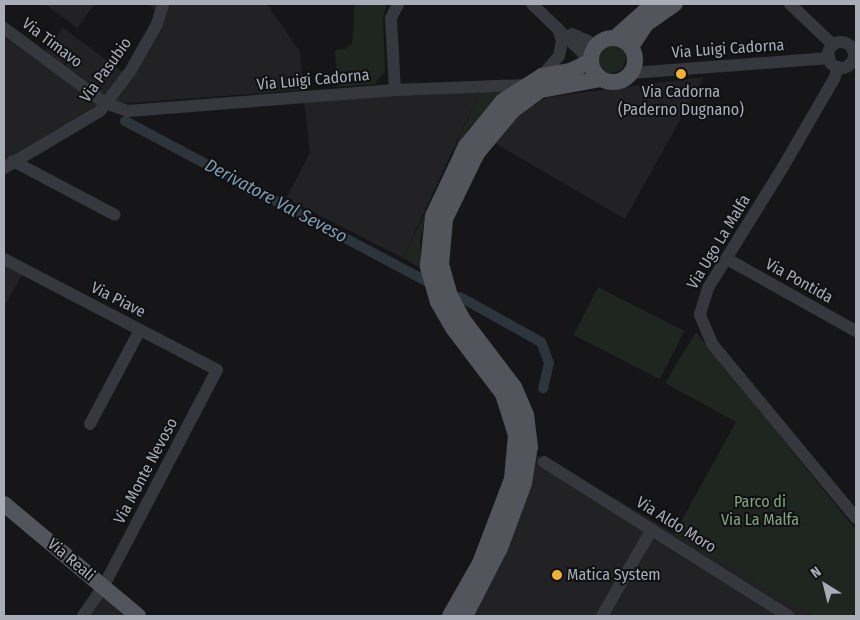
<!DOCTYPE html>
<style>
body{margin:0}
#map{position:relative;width:860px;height:620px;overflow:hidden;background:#161618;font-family:"Fira Sans Condensed",sans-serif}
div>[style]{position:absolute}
.built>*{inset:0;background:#222225}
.green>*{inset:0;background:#1e261f;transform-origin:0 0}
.round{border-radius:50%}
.canal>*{height:10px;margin:-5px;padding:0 5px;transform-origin:5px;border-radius:5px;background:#2c353c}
.minor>*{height:12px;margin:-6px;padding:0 6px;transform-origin:6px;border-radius:6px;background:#37383d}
.minor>.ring{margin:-6px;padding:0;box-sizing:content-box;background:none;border:12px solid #37383d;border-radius:50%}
.major>*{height:16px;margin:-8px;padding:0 8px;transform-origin:8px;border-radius:8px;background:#53555c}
.major>.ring{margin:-8px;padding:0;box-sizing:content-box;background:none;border:16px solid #53555c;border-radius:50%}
.dots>*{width:14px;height:14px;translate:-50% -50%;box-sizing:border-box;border:2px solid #111113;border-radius:50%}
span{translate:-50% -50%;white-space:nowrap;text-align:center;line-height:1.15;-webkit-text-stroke:4px #111113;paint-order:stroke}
.street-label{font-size:16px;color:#a8adb8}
.poi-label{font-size:16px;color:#a8adb8}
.left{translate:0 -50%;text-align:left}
.park-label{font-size:16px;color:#7fa381}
.water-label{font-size:18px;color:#7f9bb3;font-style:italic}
.frame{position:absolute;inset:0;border:5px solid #a8adb8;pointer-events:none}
.north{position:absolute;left:800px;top:560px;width:50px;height:50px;-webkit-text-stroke:4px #111113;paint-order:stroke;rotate:324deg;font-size:14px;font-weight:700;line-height:20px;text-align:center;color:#a8adb8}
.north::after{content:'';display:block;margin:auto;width:18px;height:22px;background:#a8adb8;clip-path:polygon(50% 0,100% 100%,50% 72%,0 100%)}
</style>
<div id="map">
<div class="built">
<i style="clip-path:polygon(45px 4px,95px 4px,77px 28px)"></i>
<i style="clip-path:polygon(148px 4px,267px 4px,300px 52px,303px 90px,129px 103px,112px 101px,4px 164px,4px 24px,44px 53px,63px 28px,124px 73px,157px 12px)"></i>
<i style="clip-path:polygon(704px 77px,625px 219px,493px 142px,515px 116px,548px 97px)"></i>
<i style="clip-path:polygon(481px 89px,403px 258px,286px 198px,310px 153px,304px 102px)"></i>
<i style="clip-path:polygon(4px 265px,22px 275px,4px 307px)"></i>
<i style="clip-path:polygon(534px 455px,547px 458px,813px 616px,472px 616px)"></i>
<i style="clip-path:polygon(104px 591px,134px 616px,86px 616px)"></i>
</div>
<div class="green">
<i style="clip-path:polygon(355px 4px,387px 4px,383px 18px,385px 71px,375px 84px,337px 87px,335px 50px,345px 49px,352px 43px)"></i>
<i class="round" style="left:596px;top:43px;width:30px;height:30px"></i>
<i style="clip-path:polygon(507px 88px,469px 128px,452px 154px,481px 89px)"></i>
<i style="clip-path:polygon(426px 212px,420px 241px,422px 269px,403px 258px)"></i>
<i style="left:598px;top:287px;width:97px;height:54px;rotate:27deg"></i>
<i style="clip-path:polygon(696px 332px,856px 530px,856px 609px,852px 616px,813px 616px,674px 534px,736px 422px,665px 383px)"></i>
</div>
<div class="canal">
<i style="left:125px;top:121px;width:343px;rotate:28deg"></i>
<i style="left:460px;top:297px;width:93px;rotate:29.1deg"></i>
<i style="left:541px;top:342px;width:22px;rotate:69deg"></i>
<i style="left:549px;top:363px;width:26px;rotate:103deg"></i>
</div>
<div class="minor">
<i style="left:532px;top:4px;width:82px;rotate:44deg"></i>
<i style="left:790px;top:4px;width:59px;rotate:43.6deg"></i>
<i style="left:4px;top:28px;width:126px;rotate:36.6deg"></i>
<i style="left:105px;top:103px;width:24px;rotate:19deg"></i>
<i style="left:128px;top:111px;width:268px;rotate:-4.5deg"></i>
<i style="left:395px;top:90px;width:131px;rotate:-2.2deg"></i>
<i style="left:572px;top:34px;width:27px;rotate:24deg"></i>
<i class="ring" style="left:828px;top:42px;width:14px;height:14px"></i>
<i style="left:838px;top:67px;width:13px;rotate:108deg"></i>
<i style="left:834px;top:79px;width:102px;rotate:120.1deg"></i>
<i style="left:783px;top:167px;width:142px;rotate:121.8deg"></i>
<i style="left:708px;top:288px;width:28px;rotate:107deg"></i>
<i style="left:700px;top:315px;width:33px;rotate:67deg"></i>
<i style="left:713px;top:345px;width:224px;rotate:50.4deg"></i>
<i style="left:631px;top:73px;width:199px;rotate:-4.3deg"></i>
<i style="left:542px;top:76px;width:26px;rotate:-50deg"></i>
<i style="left:559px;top:56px;width:15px;rotate:-79deg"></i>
<i style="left:562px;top:41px;width:13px;rotate:-108deg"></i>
<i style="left:395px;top:90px;width:72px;rotate:-93.2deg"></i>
<i style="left:391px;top:18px;width:16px;rotate:-63deg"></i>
<i style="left:13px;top:161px;width:115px;rotate:27.9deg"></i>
<i style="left:4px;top:168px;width:112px;rotate:-30.7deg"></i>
<i style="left:100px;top:111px;width:51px;rotate:-52.9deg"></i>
<i style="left:131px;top:70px;width:53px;rotate:-60.5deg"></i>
<i style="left:157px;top:24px;width:21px;rotate:-73deg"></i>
<i style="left:4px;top:259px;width:240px;rotate:27.5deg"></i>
<i style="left:217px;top:370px;width:245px;rotate:117.7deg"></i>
<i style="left:103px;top:587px;width:35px;rotate:125deg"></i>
<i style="left:727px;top:259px;width:148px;rotate:29.2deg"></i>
<i style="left:90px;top:424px;width:106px;rotate:-62deg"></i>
<i style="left:544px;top:462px;width:289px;rotate:32.2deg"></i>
<i style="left:602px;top:616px;width:100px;rotate:-60.1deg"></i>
</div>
<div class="major">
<i class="ring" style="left:591px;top:38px;width:28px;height:28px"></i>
<i style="left:615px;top:38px;width:51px;rotate:-41.8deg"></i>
<i style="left:631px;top:47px;width:27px;rotate:-57deg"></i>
<i style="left:646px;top:24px;width:35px;rotate:-35deg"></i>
<i style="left:4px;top:504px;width:175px;rotate:39.9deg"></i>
<i style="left:450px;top:616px;width:61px;rotate:-60.5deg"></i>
<i style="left:480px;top:563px;width:90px;rotate:-69.1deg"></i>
<i style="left:512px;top:479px;width:44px;rotate:-84.8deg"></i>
<i style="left:516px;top:435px;width:43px;rotate:-107.6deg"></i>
<i style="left:503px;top:394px;width:83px;rotate:-127.1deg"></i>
<i style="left:453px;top:328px;width:30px;rotate:-120deg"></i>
<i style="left:438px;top:302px;width:37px;rotate:-106deg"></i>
<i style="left:428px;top:266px;width:50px;rotate:-84.3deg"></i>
<i style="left:433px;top:216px;width:77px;rotate:-64.8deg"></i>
<i style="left:466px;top:146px;width:58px;rotate:-50.6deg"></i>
<i style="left:503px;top:101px;width:46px;rotate:-32.7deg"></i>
<i style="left:542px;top:76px;width:28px;rotate:-10deg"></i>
<i style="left:570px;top:71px;width:23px;rotate:-25deg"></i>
<i style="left:465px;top:616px;width:76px;rotate:-62.8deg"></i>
<i style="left:500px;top:548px;width:69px;rotate:-69.7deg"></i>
<i style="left:524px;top:483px;width:36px;rotate:-81deg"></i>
<i style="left:530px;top:447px;width:32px;rotate:-97deg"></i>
<i style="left:526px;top:415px;width:30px;rotate:-113deg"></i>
<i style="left:514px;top:387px;width:84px;rotate:-127.3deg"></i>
<i style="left:463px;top:320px;width:27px;rotate:-118deg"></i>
<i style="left:450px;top:296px;width:32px;rotate:-106deg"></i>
<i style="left:441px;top:265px;width:46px;rotate:-85deg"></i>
<i style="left:445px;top:219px;width:73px;rotate:-64.1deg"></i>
<i style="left:477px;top:153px;width:56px;rotate:-50.1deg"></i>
<i style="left:513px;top:110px;width:34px;rotate:-36deg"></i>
<i style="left:541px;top:90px;width:61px;rotate:-10.4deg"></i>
</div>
<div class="dots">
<i style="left:681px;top:74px;background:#f2b134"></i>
<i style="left:557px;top:575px;background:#f2b134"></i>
</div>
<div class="street-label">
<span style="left:52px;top:43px;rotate:37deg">Via Timavo</span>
<span style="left:728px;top:49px;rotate:-4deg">Via Luigi Cadorna</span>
<span style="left:106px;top:70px;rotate:-54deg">Via Pasubio</span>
<span style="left:313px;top:80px;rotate:-5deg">Via Luigi Cadorna</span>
<span style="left:719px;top:242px;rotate:-59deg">Via Ugo La Malfa</span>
<span style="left:799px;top:281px;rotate:29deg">Via Pontida</span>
<span style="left:118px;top:300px;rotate:27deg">Via Piave</span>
<span style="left:146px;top:471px;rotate:-62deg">Via Monte Nevoso</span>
<span style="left:676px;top:525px;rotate:32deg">Via Aldo Moro</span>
<span style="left:71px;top:560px;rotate:40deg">Via Reali</span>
</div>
<div class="poi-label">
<span style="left:681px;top:101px">Via Cadorna<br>(Paderno Dugnano)</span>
<span class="left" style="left:567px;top:575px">Matica System</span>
</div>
<div class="park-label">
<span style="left:760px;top:511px">Parco di<br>Via La Malfa</span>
</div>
<div class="water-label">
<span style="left:276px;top:201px;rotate:28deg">Derivatore Val Seveso</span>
</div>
<div class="frame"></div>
<div class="north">N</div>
</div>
